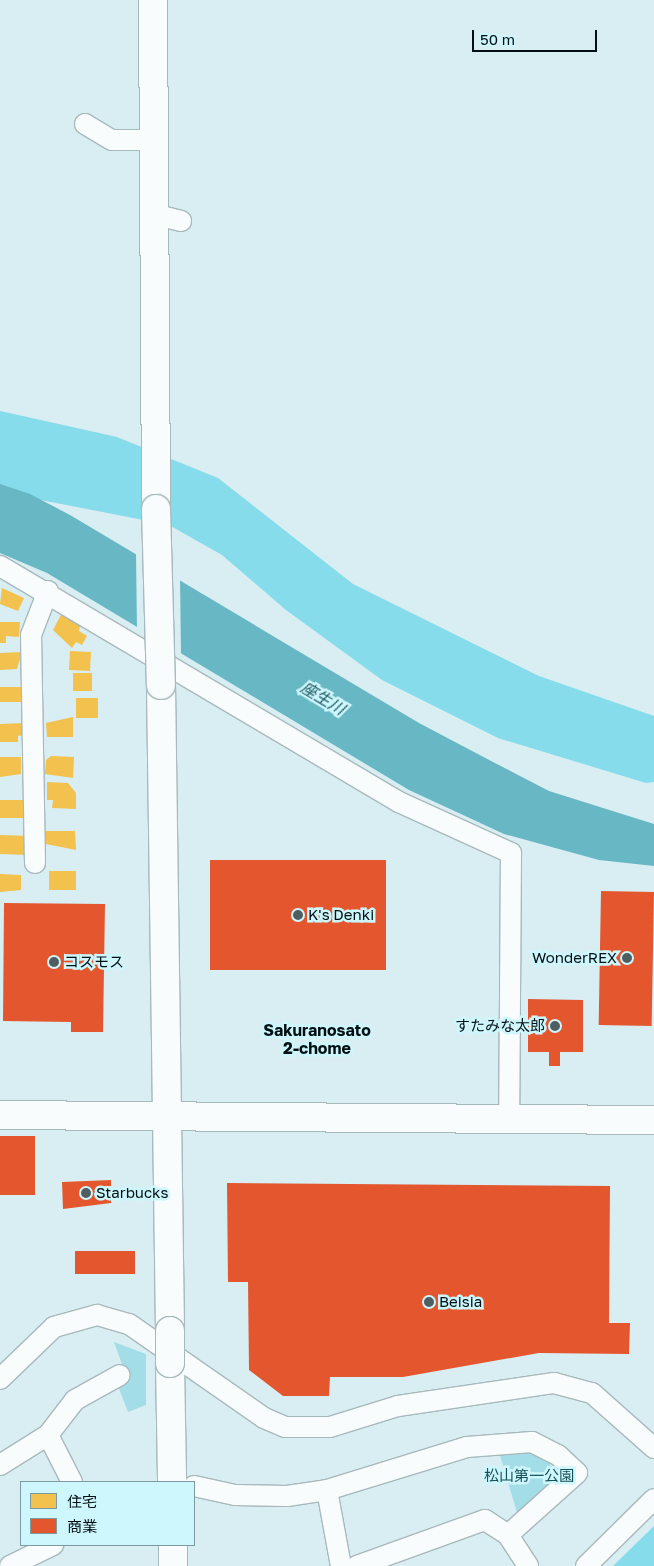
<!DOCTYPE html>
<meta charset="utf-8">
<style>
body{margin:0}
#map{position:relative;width:654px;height:1566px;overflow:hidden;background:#d8eef2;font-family:"Golos Text","Noto Sans JP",sans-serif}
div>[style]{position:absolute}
.green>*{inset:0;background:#a2dde8}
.forest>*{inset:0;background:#86dcea}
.water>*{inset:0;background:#68b7c4}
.pier>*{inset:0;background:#d8eef2}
.homes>*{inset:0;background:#f2c14e;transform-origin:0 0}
.shops>*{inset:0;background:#e4572e;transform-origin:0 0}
.roads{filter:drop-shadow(1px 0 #a8b9bc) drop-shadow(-1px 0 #a8b9bc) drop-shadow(0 1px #a8b9bc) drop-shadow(0 -1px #a8b9bc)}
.street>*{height:20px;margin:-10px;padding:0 10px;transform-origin:10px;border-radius:10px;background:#f9fcfd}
.secondary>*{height:28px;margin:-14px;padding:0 14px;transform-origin:14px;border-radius:14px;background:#f9fcfd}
.bridges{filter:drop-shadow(1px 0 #a8b9bc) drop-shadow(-1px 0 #a8b9bc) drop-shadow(0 1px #a8b9bc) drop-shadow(0 -1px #a8b9bc)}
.secondary-bridge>*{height:28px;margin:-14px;padding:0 14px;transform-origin:14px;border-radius:14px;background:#f9fcfd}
.dots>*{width:14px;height:14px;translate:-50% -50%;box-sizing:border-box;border:2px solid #cdf6fd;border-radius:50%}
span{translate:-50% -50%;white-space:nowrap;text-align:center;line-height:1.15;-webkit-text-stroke:5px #cdf6fd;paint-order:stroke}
.poi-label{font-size:15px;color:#031013}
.left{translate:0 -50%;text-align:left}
.right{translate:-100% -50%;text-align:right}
.park-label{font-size:15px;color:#16505a}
.water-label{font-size:16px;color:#1d5660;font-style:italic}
.neighbourhood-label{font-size:16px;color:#031013;font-weight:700}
.legend{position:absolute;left:20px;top:1481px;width:175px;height:65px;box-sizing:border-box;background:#cdf6fd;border:1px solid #7c9a9f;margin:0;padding:6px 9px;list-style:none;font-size:15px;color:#031013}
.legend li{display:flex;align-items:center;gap:10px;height:25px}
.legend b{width:25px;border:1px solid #7c9a9f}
.scale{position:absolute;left:472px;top:30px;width:125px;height:22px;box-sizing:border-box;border:2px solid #031013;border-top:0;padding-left:6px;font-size:15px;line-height:18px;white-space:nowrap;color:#031013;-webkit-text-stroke:4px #cdf6fd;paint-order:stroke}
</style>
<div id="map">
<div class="green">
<i style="clip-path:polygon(114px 1342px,146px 1354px,146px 1405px,128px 1412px,118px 1386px,128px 1381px)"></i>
<i style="clip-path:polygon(527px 1451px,548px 1461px,558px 1478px,518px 1516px,499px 1452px)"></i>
</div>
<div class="forest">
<i style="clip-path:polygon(0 411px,117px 437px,218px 478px,353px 584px,539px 676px,654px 716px,654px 782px,646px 783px,498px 738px,382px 680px,286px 610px,222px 555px,169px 525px,0 492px)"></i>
<i style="clip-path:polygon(654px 1526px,654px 1566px,613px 1566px)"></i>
</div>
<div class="water">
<i style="clip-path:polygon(0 484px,30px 494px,70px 515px,419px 723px,493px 762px,549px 791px,654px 824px,654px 866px,599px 860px,504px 834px,409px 790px,47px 573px,0 553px)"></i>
</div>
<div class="pier">
<i style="clip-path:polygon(136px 551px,180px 577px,181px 654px,137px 631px)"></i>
</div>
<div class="homes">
<i style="clip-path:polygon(2px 588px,24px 598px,18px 611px,0 604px)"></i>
<i style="clip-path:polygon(63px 611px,81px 620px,79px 631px,87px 636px,82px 645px,76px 642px,72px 648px,53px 630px)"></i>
<i style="clip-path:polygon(0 622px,20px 622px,19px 637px,6px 636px,6px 643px,0 643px)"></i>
<i style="left:70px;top:651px;width:21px;height:19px;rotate:3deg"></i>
<i style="clip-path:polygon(22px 652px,17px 669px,0 670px,0 653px)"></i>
<i style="left:73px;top:673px;width:19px;height:18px"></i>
<i style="left:0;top:687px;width:26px;height:15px"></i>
<i style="left:76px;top:698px;width:22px;height:20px"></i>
<i style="clip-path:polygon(73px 717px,73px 737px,47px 737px,46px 723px)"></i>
<i style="clip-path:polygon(24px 723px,24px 735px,18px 736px,18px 742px,0 742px,0 724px)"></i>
<i style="clip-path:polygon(51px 756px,74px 757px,73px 778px,45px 774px,46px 760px)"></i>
<i style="clip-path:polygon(0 757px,21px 757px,21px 774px,0 777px)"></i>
<i style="clip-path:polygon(47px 782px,68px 783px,76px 793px,76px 809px,52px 808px,53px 800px,47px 800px)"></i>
<i style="left:0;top:800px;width:25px;height:18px"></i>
<i style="clip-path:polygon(45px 831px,75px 831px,76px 850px,46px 844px)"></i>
<i style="left:0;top:835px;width:29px;height:19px;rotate:2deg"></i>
<i style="left:49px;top:871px;width:27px;height:19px"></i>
<i style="clip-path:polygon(0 874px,21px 875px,21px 890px,0 892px)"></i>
</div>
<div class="shops">
<i style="left:210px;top:860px;width:176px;height:110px"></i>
<i style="left:601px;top:891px;width:53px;height:134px;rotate:1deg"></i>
<i style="clip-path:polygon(4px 903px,105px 904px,103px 1032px,71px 1032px,71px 1022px,3px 1021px)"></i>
<i style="clip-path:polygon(528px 999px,583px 1000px,583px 1052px,560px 1052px,560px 1066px,549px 1066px,549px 1052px,528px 1052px)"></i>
<i style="left:0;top:1136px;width:35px;height:59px"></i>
<i style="clip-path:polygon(111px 1180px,111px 1203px,63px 1209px,62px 1182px)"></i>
<i style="clip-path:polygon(227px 1183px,610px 1186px,609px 1323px,630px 1323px,629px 1354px,539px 1353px,403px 1377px,330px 1377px,329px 1396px,283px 1396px,249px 1370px,248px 1282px,228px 1282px)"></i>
<i style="left:135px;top:1251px;width:23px;height:60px;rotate:90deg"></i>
</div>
<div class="roads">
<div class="street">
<i style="left:85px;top:124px;width:31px;rotate:31deg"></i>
<i style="left:112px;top:140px;width:40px"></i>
<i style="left:153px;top:214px;width:29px;rotate:14deg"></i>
<i style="left:0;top:566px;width:464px;rotate:30.6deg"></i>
<i style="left:399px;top:802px;width:123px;rotate:24.5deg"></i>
<i style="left:511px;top:853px;width:266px;rotate:90.4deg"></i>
<i style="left:35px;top:863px;width:228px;rotate:-91deg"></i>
<i style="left:31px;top:635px;width:47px;rotate:-68.9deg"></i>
<i style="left:0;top:1379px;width:75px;rotate:-43.9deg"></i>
<i style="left:54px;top:1327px;width:45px;rotate:-15.6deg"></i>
<i style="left:97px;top:1315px;width:33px;rotate:16deg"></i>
<i style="left:129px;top:1324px;width:165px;rotate:34.8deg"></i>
<i style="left:264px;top:1418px;width:23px;rotate:23deg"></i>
<i style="left:285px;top:1427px;width:45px"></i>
<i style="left:330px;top:1427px;width:71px;rotate:-17.2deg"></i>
<i style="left:398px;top:1406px;width:158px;rotate:-8.4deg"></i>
<i style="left:554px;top:1383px;width:39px;rotate:15deg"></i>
<i style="left:592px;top:1393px;width:83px;rotate:41.6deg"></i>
<i style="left:48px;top:1435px;width:44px;rotate:-52.4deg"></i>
<i style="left:75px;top:1400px;width:51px;rotate:-29.1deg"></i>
<i style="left:0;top:1465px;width:57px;rotate:-32deg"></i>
<i style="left:48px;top:1435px;width:53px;rotate:62.9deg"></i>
<i style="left:194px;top:1486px;width:42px;rotate:12.4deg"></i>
<i style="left:235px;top:1495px;width:52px;rotate:1.1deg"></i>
<i style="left:287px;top:1496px;width:40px;rotate:-8.5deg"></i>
<i style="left:327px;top:1490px;width:146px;rotate:-17.1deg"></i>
<i style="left:467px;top:1447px;width:65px;rotate:-4.4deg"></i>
<i style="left:532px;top:1442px;width:29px;rotate:27deg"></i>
<i style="left:558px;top:1455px;width:26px;rotate:43deg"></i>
<i style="left:577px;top:1473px;width:93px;rotate:138.1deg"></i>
<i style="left:327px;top:1490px;width:77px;rotate:79.6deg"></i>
<i style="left:10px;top:1566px;width:48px;rotate:-26deg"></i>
<i style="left:357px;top:1566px;width:136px;rotate:-19.8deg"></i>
<i style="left:485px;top:1520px;width:27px;rotate:33deg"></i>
<i style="left:508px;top:1535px;width:37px;rotate:57deg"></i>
<i style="left:586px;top:1566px;width:95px;rotate:-44.6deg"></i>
</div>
<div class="secondary">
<i style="left:153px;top:0;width:509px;rotate:89.66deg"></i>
<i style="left:161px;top:685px;width:646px;rotate:89.2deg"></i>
<i style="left:0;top:1115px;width:654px;rotate:0.44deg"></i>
<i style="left:170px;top:1363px;width:119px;rotate:89deg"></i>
<i style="left:173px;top:1545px;width:21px;rotate:90deg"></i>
</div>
</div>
<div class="bridges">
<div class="secondary-bridge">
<i style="left:156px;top:509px;width:176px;rotate:88.4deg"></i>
<i style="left:170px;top:1363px;width:32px;rotate:-90deg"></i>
</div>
</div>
<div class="dots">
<i style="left:298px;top:915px;background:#4e5e61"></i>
<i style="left:627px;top:958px;background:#4e5e61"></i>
<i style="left:54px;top:962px;background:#4e5e61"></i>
<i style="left:555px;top:1026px;background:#4e5e61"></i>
<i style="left:86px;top:1193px;background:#4e5e61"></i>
<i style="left:429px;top:1302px;background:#4e5e61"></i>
</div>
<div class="poi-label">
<span class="left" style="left:308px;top:915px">K's Denki</span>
<span class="right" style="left:617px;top:958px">WonderREX</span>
<span class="left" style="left:64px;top:962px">コスモス</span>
<span class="right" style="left:545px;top:1026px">すたみな太郎</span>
<span class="left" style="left:96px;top:1193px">Starbucks</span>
<span class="left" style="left:439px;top:1302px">Beisia</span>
</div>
<div class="park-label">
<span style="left:529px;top:1476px">松山第一公園</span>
</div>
<div class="water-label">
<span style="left:323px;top:698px;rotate:31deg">座生川</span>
</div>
<div class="neighbourhood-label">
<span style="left:317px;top:1039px">Sakuranosato<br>2-chome</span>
</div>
<ul class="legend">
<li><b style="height:14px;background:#f2c14e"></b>住宅</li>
<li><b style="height:14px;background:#e4572e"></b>商業</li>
</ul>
<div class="scale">50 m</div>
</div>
